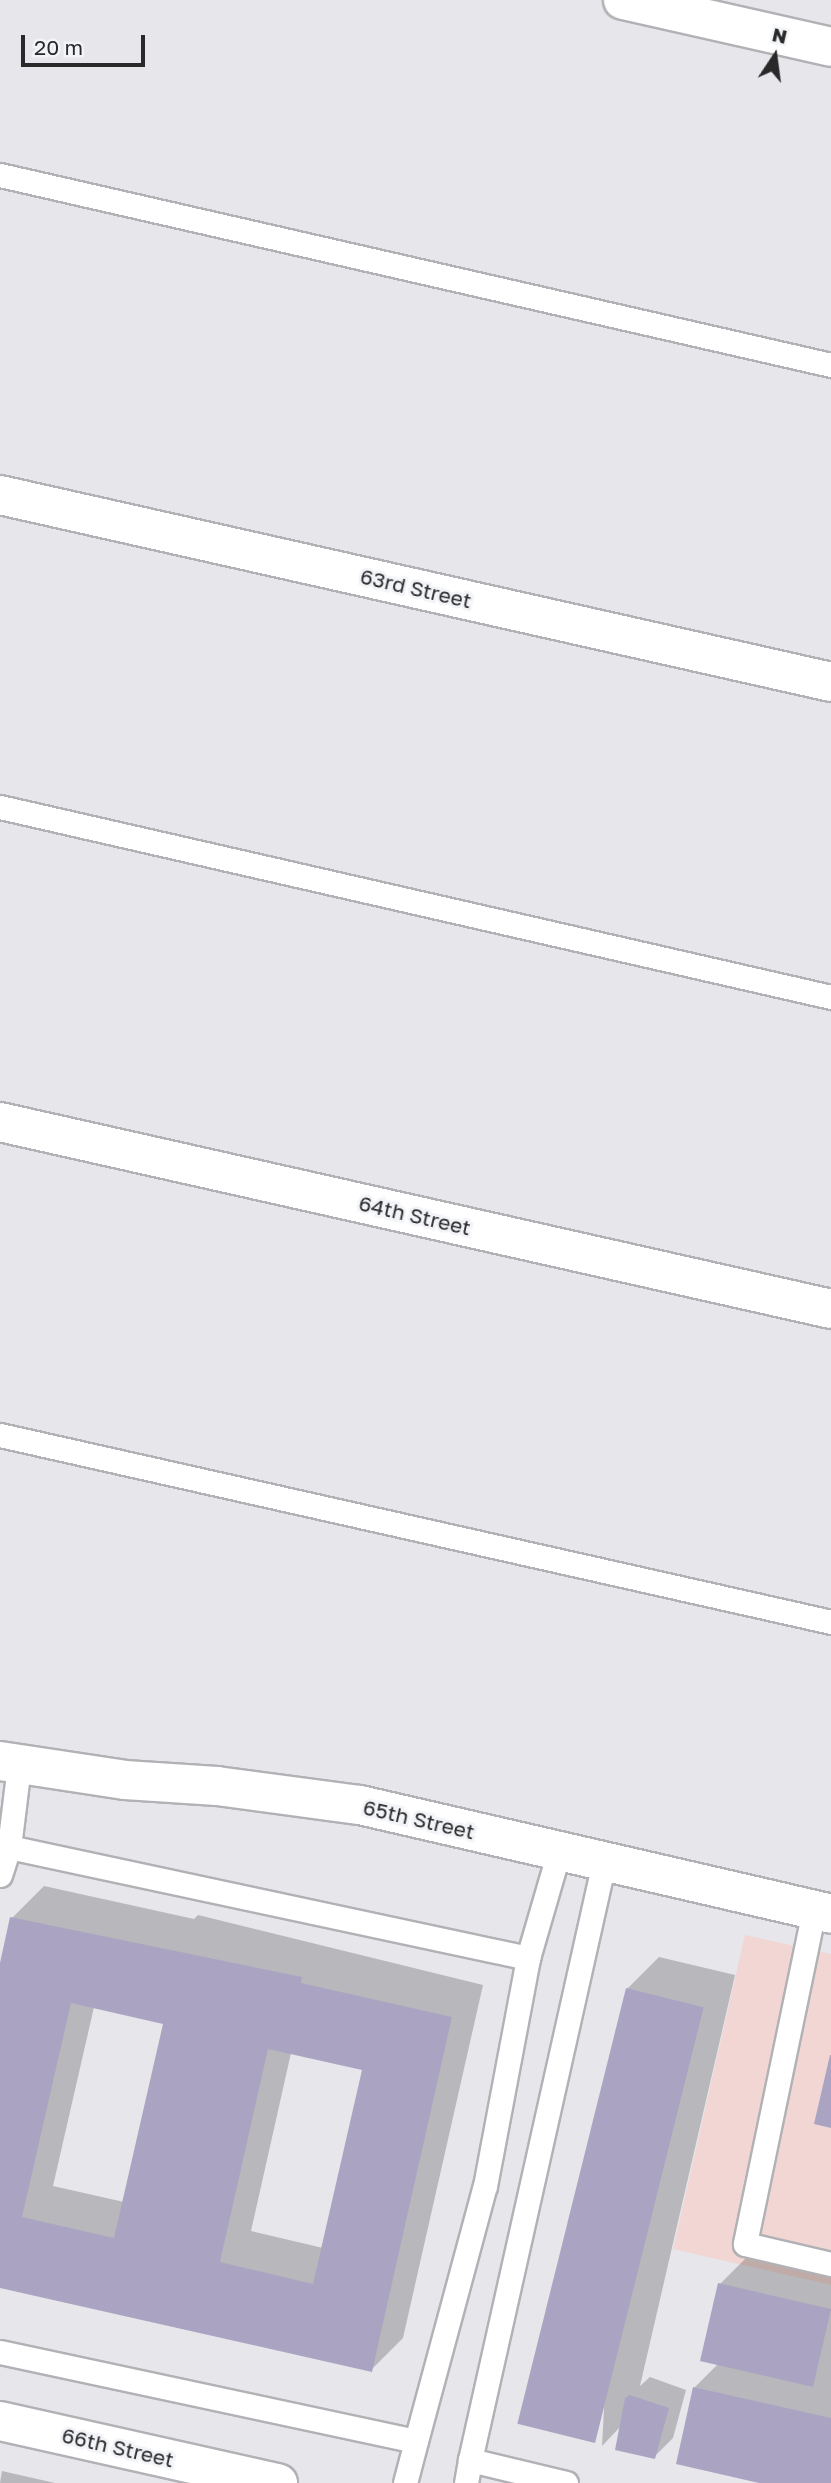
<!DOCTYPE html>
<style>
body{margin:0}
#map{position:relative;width:831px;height:2483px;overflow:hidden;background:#e6e6eb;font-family:"Golos Text",sans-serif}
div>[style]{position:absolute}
.commercial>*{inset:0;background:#f1d6d4}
.shadow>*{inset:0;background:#0003}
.building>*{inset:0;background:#aaa4c2;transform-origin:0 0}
.roads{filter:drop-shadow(2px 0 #b2b2b6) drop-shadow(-2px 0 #b2b2b6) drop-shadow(0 2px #b2b2b6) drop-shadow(0 -2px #b2b2b6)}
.lane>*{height:23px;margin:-11.5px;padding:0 11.5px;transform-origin:11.5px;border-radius:11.5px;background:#fff}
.street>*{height:38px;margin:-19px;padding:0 19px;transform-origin:19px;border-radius:19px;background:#fff}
span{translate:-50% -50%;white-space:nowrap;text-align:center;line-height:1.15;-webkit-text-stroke:6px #f3f4f8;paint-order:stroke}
.street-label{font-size:21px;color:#29292a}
.north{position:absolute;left:740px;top:21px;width:70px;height:70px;-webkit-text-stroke:5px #f3f4f8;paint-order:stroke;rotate:13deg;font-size:19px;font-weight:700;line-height:28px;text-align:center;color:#29292a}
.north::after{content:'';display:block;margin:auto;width:24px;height:32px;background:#29292a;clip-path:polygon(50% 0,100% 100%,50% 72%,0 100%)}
.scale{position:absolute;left:21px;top:35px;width:124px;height:32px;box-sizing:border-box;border:4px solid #29292a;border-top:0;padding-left:9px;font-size:21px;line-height:24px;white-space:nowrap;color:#29292a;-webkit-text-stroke:5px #f3f4f8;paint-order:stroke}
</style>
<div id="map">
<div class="commercial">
<i style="clip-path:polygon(745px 1935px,831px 1954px,831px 2285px,673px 2249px)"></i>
</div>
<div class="shadow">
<i style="clip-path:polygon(evenodd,44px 1886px,194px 1919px,198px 1915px,483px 1985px,403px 2338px,371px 2370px,0 2286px,0 1975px,12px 1918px,44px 1886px,94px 2007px,165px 2023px,124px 2202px,53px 2186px,94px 2007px,44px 1886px,291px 2053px,364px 2069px,323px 2248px,251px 2231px,291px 2053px)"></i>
<i style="clip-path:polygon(659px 1957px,735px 1975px,640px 2386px,650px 2377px,686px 2390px,673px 2438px,654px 2457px,621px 2426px,602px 2446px,627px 1989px)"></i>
<i style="clip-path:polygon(746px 2258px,831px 2278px,831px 2483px,767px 2483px,678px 2462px,695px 2387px,719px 2363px,720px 2284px)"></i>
<i style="clip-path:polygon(2px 2471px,55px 2483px,0 2483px)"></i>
</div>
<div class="building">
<i style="clip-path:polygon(evenodd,10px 1917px,302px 1977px,301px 1983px,452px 2017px,372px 2372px,0 2288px,0 1963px,10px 1917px,71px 2003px,163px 2024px,114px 2238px,22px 2217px,71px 2003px,10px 1917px,268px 2049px,362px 2070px,313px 2284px,220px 2262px,268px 2049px)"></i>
<i style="left:626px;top:1988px;width:80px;height:449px;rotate:14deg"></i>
<i style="clip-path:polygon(830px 2055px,831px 2055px,831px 2128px,814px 2124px)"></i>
<i style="left:718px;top:2283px;width:116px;height:80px;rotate:13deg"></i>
<i style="clip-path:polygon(693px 2387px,831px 2418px,831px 2483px,759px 2483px,676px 2464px)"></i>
<i style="clip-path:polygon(630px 2395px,669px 2408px,655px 2459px,615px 2450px,625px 2398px)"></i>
</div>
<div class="roads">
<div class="lane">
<i style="left:0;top:175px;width:852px;rotate:12.88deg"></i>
<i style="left:0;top:807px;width:852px;rotate:12.88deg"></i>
<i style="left:0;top:1435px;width:852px;rotate:12.68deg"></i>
<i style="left:9px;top:1847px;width:531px;rotate:12.07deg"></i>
<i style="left:0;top:1875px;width:29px;rotate:-72deg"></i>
<i style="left:9px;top:1847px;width:82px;rotate:-83deg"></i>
<i style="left:814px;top:1910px;width:341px;rotate:101.7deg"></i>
<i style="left:745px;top:2244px;width:88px;rotate:13.1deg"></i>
<i style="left:0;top:2352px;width:425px;rotate:12.1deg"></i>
<i style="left:416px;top:2441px;width:264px;rotate:-74.9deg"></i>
<i style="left:485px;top:2186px;width:232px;rotate:-79.3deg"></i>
<i style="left:528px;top:1958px;width:111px;rotate:-73.8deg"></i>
<i style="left:405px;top:2483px;width:43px;rotate:-75.3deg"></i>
<i style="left:466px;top:2483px;width:23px;rotate:-80deg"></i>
<i style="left:566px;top:2483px;width:99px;rotate:-166.5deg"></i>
<i style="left:470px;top:2460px;width:613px;rotate:-77.37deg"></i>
</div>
<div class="street">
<i style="left:623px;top:0;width:213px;rotate:12.7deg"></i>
<i style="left:0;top:495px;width:852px;rotate:12.68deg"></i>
<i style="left:0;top:1122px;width:852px;rotate:12.68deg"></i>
<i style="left:0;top:1761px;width:126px;rotate:8.6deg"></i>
<i style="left:125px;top:1780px;width:92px;rotate:3.7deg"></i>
<i style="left:217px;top:1786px;width:144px;rotate:7.6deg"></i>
<i style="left:360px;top:1805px;width:483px;rotate:13deg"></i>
<i style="left:0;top:2421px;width:285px;rotate:12.6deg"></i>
</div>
</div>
<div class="street-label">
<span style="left:416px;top:588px;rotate:13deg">63rd Street</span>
<span style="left:415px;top:1215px;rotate:13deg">64th Street</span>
<span style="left:419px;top:1819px;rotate:13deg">65th Street</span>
<span style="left:118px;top:2447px;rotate:13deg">66th Street</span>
</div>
<div class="north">N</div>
<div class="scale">20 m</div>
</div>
